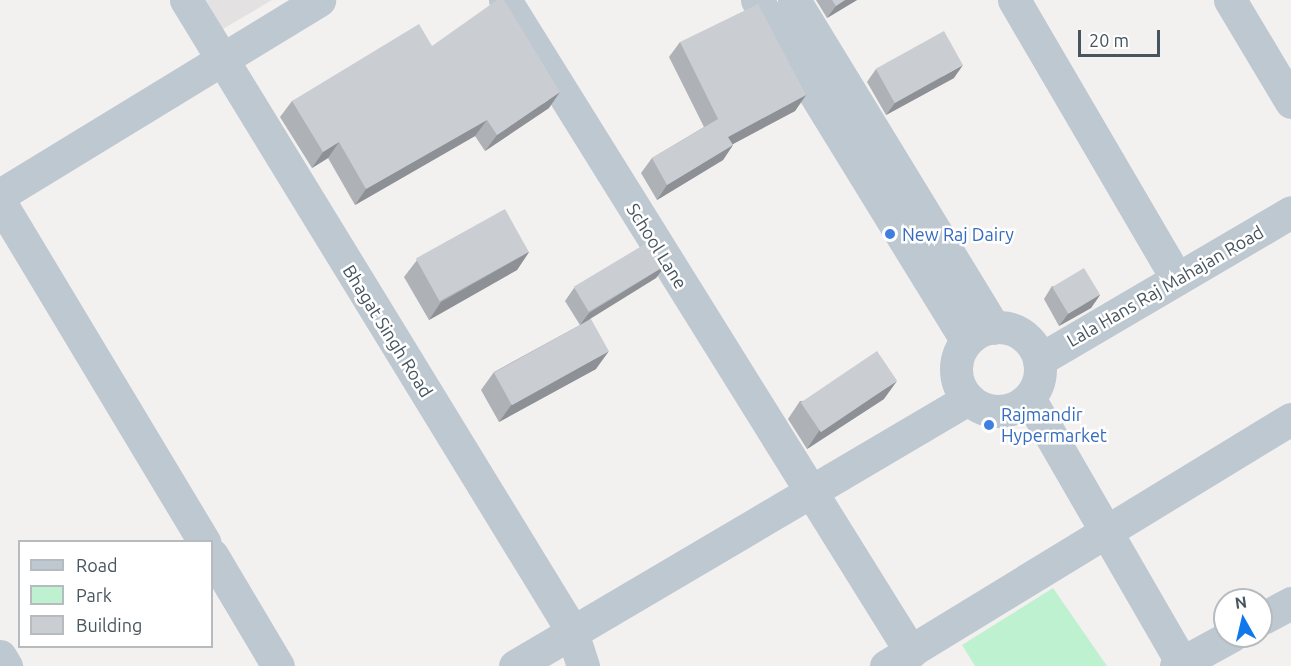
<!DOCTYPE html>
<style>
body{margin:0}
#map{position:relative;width:1291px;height:666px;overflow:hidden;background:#f3f0f0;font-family:Ubuntu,sans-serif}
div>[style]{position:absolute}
.education>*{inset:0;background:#e4e1e2}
.green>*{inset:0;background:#bef1d0}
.minor>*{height:33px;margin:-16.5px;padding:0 16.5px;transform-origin:16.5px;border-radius:16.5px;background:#bec8d0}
.tertiary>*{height:33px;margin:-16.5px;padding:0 16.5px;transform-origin:16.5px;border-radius:16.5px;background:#bec8d0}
.tertiary>.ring{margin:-16.5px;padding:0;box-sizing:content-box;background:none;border:33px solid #bec8d0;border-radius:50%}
.wall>*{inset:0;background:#aeb1b5}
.shaded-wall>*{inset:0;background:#8d9094}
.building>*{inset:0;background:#caced3;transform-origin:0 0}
.dots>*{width:16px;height:16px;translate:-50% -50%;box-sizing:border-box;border:3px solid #fff;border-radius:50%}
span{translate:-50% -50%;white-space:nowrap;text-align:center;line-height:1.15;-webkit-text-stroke:5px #fff;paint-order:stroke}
.shop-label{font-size:18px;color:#366cbe}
.left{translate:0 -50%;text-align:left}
.street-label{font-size:18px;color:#47555f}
.legend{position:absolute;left:18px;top:540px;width:195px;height:108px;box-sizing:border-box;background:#fff;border:2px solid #b5bbbf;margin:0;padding:8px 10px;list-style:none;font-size:18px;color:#47555f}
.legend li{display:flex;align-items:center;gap:12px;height:30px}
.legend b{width:30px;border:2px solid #b5bbbf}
.north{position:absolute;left:1213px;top:588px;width:60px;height:60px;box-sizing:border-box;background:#fff;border:2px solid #b5bbbf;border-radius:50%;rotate:352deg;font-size:16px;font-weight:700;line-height:24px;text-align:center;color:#47555f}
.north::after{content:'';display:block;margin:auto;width:21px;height:27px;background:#1178ec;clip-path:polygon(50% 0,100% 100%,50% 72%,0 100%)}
.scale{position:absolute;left:1078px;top:30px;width:82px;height:27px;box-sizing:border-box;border:3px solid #47555f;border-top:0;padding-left:8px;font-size:18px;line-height:21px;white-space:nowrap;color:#47555f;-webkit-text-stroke:4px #fff;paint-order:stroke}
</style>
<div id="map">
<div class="education">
<i style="clip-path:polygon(206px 0,272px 0,223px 29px)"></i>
</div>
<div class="green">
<i style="clip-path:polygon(1053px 588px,1107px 666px,975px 666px,962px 645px)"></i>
</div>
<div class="minor">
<i style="left:186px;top:0;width:737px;rotate:58.53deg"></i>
<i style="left:571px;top:629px;width:39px;rotate:72deg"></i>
<i style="left:505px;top:0;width:768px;rotate:58.09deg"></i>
<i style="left:1014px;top:0;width:323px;rotate:59.7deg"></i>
<i style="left:1230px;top:0;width:119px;rotate:59.1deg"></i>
<i style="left:0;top:195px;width:374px;rotate:-31.4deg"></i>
<i style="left:0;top:202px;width:397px;rotate:59deg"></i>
<i style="left:1029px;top:398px;width:310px;rotate:60deg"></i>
<i style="left:212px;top:555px;width:129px;rotate:59.3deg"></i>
<i style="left:1261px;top:619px;width:34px;rotate:-28deg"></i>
<i style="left:0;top:656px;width:12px;rotate:59deg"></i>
<i style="left:515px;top:666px;width:526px;rotate:-30.52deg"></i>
<i style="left:886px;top:666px;width:474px;rotate:-31.4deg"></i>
<i style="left:1176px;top:666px;width:63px;rotate:-28.6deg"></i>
</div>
<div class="tertiary">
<i style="left:757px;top:0;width:400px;rotate:58.4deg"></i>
<i style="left:794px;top:0;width:384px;rotate:58.6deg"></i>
<i class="ring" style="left:956px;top:327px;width:51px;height:51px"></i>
<i style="left:1039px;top:360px;width:292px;rotate:-30.4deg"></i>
</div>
<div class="wall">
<i style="clip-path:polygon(816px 0,857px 0,827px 18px)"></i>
<i style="clip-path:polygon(680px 42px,806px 95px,795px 111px,733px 144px,733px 145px,723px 160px,657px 200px,641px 173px,652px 158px,704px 127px,669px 57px)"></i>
<i style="clip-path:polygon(432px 46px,549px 108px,485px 151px,475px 136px,355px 205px,328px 158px,312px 168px,280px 117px,292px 101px)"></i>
<i style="clip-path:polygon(876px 69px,954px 78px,886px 115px,867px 82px)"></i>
<i style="clip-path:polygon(529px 252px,517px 270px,429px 320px,404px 277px,417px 260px)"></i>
<i style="clip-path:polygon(665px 266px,656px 278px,590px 319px,596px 369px,499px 422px,481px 390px,494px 372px,580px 325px,565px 301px,574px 288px)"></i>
<i style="clip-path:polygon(1052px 286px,1100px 295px,1091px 308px,1059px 326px,1044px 299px)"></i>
<i style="clip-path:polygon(884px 399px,807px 449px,788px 419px,800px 401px)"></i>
</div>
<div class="shaded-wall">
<i style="clip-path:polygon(845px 0,857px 0,827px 18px,836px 6px)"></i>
<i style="clip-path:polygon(963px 65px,954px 78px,886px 115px,895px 103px)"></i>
<i style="clip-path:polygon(560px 92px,549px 108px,485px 151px,497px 135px)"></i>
<i style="clip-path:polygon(806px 95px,795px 111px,718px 152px,728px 137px)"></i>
<i style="clip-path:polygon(487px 120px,475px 136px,355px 205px,366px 189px)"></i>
<i style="clip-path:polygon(339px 142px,328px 158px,312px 168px,323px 152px)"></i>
<i style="clip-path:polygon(733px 145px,723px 160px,657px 200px,667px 185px)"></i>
<i style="clip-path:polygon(529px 252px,517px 270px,429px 320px,441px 302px)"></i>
<i style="clip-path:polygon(665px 266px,656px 278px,580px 325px,589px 313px)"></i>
<i style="clip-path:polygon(1100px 295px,1091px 308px,1059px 326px,1068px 314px)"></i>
<i style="clip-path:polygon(609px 351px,596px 369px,499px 422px,512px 404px)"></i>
<i style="clip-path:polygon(897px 381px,884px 399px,807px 449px,819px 431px)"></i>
</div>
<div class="building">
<i style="clip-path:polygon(497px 0,504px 0,560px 92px,497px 135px,487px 120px,366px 189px,339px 142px,323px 152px,292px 101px,419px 24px,432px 46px)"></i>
<i style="clip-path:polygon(832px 0,845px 0,836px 6px)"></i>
<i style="clip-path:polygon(758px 4px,806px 95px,728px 137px,733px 145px,667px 185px,652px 158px,718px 119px,680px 42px)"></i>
<i style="left:944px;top:31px;width:39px;height:78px;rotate:61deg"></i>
<i style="left:505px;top:209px;width:49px;height:102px;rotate:61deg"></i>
<i style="left:650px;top:241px;width:29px;height:89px;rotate:59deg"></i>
<i style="left:1084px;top:268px;width:31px;height:37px;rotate:59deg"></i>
<i style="left:591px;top:319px;width:37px;height:111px;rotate:61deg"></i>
<i style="left:877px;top:351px;width:36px;height:92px;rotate:56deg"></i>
</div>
<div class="dots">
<i style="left:890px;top:234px;background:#3f7fe0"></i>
<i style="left:989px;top:425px;background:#3f7fe0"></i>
</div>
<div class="shop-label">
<span class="left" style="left:902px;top:234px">New Raj Dairy</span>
<span class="left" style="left:1001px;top:425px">Rajmandir<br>Hypermarket</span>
</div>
<div class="street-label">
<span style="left:657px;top:246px;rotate:58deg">School Lane</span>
<span style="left:1165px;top:286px;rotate:-30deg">Lala Hans Raj Mahajan Road</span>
<span style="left:388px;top:331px;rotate:58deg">Bhagat Singh Road</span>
</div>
<ul class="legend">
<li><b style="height:8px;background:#bec8d0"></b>Road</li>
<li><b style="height:16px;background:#bef1d0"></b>Park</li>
<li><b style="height:16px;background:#caced3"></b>Building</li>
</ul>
<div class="north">N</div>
<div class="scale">20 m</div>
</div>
